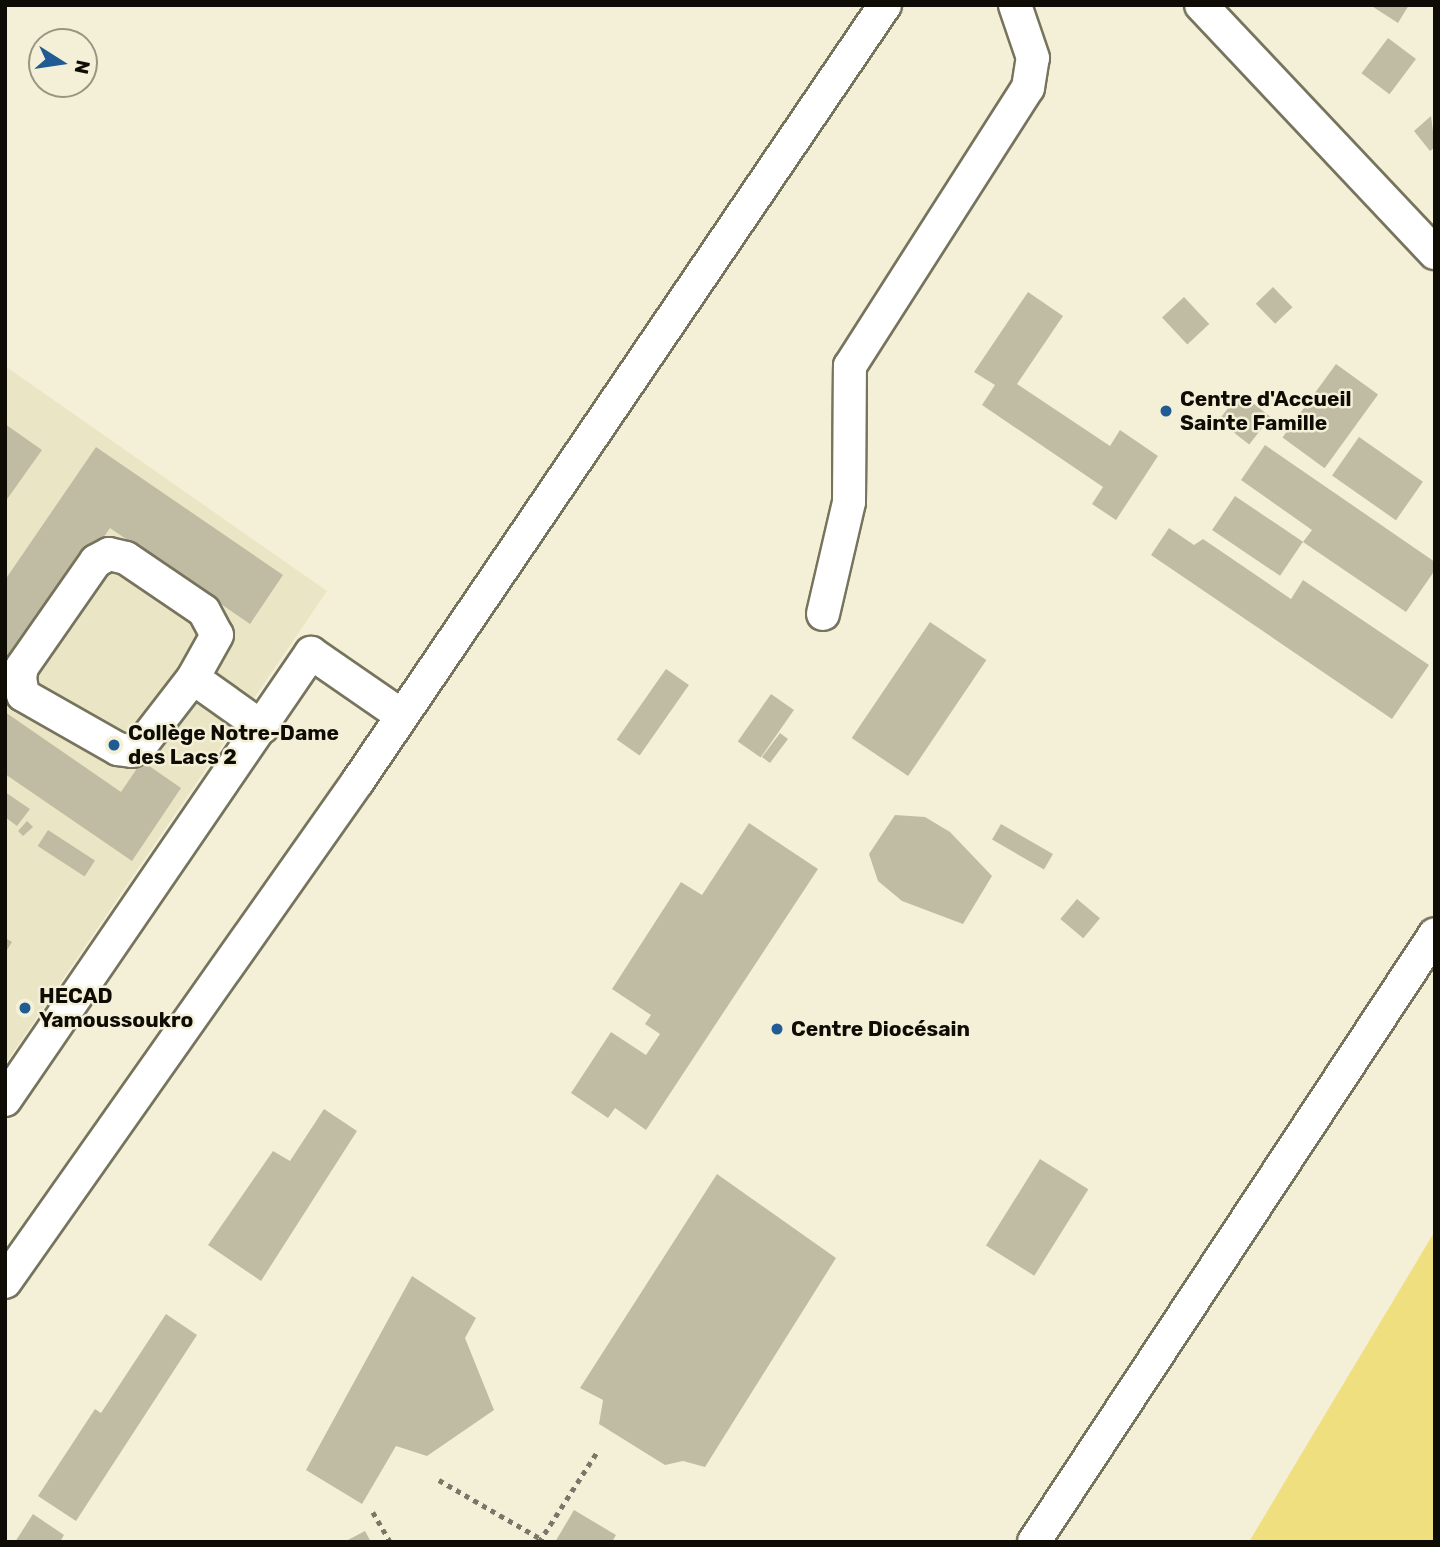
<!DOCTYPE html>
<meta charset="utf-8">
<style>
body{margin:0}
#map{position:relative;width:1440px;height:1547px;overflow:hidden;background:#f4f0d7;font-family:Rubik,sans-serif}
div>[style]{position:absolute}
.built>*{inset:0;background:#eae5c4}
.green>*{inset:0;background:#efdf7f}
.building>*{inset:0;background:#c0bca4;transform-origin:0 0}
.path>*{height:4.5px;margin-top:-2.25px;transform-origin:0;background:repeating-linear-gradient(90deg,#7a7768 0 5px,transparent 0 10px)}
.roads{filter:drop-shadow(2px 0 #77745e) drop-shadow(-2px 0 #77745e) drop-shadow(0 2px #77745e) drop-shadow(0 -2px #77745e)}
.minor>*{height:32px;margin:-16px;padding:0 16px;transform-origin:16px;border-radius:16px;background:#fff}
.dots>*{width:19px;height:19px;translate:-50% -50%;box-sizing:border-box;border:4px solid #f4f0d7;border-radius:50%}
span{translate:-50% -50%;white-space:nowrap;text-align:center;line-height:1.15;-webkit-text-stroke:5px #f4f0d7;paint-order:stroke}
.poi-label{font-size:21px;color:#0e0c05;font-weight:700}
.left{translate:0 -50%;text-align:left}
.frame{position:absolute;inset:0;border:7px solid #0e0c05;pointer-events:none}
.north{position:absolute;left:28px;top:28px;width:70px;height:70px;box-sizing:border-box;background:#f4f0d7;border:2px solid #989583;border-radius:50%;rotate:102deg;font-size:19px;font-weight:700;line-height:28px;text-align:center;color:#0e0c05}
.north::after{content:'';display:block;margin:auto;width:24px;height:32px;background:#205c93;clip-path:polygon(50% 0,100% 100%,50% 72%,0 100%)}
</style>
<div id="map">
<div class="built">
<i style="clip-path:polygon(5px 366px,327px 591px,5px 1064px)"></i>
</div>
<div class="green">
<i style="clip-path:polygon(1435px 1231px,1435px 1542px,1249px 1542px,1299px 1458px)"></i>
</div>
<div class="building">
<i style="clip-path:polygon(1370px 5px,1409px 5px,1398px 23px)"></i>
<i style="left:1388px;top:38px;width:35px;height:44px;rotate:37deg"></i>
<i style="clip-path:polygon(1431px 116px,1435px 147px,1430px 151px,1414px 131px)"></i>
<i style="left:1273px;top:287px;width:28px;height:24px;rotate:46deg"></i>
<i style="clip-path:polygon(1028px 292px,1063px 316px,1017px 384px,1110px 446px,1120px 430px,1158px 456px,1116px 520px,1092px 504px,1103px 487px,982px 405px,995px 385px,974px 372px)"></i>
<i style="left:1184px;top:297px;width:37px;height:30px;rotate:47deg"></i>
<i style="left:1336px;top:364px;width:52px;height:91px;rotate:36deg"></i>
<i style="left:1240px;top:393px;width:39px;height:35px;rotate:38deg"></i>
<i style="clip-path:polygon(5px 424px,42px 450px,5px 502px)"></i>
<i style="left:1359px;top:437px;width:78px;height:47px;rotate:35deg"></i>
<i style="clip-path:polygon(1265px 445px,1435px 562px,1435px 570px,1406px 612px,1303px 542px,1312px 530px,1241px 480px)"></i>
<i style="clip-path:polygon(96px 447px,283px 575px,250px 624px,110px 528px,5px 680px,5px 580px)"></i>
<i style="left:1235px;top:496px;width:82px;height:41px;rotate:34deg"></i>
<i style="clip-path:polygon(1169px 528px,1194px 545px,1203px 539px,1291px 599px,1303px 580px,1429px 665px,1392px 719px,1151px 555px)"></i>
<i style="left:930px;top:622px;width:68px;height:140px;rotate:34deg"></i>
<i style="left:666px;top:669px;width:28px;height:86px;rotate:35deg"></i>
<i style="left:771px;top:694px;width:28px;height:58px;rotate:35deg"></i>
<i style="clip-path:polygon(5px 712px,121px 792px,142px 761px,181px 788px,132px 861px,5px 774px)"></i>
<i style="left:780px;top:733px;width:10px;height:30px;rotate:37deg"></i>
<i style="clip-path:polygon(5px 792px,30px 809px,17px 826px,5px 817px)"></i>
<i style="clip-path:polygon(895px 815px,925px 817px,950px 832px,992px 876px,963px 924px,902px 901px,878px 881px,869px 854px)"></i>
<i style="clip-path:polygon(27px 821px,33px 827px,23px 836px,18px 831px)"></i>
<i style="clip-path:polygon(749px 823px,818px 869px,646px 1130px,615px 1108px,608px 1118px,571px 1093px,611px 1032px,646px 1055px,660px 1034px,645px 1024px,651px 1015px,612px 989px,681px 882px,702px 895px)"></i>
<i style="left:1001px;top:824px;width:60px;height:18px;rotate:30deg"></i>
<i style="left:48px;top:830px;width:56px;height:19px;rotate:33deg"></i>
<i style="left:1077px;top:899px;width:30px;height:26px;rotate:40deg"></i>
<i style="clip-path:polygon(5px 938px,12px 942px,5px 953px)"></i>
<i style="clip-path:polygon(324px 1109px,357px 1131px,261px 1281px,208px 1245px,273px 1151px,290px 1161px)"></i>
<i style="left:1040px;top:1159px;width:57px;height:102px;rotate:32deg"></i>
<i style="clip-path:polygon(717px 1174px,836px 1258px,705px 1467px,683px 1461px,665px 1465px,599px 1424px,603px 1400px,580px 1388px)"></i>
<i style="clip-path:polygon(412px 1276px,476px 1318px,465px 1338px,494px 1410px,427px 1456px,396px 1446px,362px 1504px,306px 1470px)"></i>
<i style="clip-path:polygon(166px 1314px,197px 1335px,76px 1521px,38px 1496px,95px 1409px,101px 1413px)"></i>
<i style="clip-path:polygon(574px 1510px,616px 1535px,612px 1542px,555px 1542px)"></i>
<i style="clip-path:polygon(33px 1514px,64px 1535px,60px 1542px,15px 1542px)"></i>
<i style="clip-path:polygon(365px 1531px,371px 1542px,344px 1542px)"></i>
</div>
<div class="path">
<i style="left:439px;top:1480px;width:118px;rotate:30deg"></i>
<i style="left:373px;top:1512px;width:34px;rotate:60deg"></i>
<i style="left:539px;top:1542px;width:107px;rotate:-57.2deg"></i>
</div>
<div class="roads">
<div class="minor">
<i style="left:1201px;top:5px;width:341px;rotate:46.7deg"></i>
<i style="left:109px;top:554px;width:17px;rotate:13deg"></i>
<i style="left:126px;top:558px;width:94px;rotate:34.2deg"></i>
<i style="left:204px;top:611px;width:27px;rotate:62deg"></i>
<i style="left:217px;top:635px;width:49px;rotate:119.2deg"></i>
<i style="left:193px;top:678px;width:83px;rotate:127.7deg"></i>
<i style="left:142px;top:744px;width:12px;rotate:145deg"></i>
<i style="left:132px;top:751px;width:14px;rotate:-172deg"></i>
<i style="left:118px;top:749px;width:109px;rotate:-150.4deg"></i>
<i style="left:23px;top:695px;width:17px;rotate:-100deg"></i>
<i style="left:20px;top:678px;width:11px;rotate:-80deg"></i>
<i style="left:22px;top:667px;width:129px;rotate:-55.1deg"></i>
<i style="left:96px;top:561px;width:15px;rotate:-28deg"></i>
<i style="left:823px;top:614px;width:115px;rotate:-76.9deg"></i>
<i style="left:849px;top:502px;width:136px;rotate:-89.6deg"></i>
<i style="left:850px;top:366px;width:330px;rotate:-57.4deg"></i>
<i style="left:1028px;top:88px;width:30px;rotate:-81deg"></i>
<i style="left:1033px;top:58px;width:56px;rotate:-108.8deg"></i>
<i style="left:193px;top:678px;width:85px;rotate:35.4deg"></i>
<i style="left:5px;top:1100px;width:542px;rotate:-55.61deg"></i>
<i style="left:311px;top:653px;width:109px;rotate:34.6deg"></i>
<i style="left:5px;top:1282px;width:613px;rotate:-54.83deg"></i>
<i style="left:358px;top:781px;width:938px;rotate:-55.82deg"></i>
<i style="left:1034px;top:1542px;width:728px;rotate:-56.59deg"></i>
</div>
</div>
<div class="dots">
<i style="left:1166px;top:411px;background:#205c93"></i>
<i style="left:114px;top:745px;background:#205c93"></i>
<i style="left:25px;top:1008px;background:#205c93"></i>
<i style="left:777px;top:1029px;background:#205c93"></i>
</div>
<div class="poi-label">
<span class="left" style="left:1180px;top:411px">Centre d'Accueil<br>Sainte Famille</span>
<span class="left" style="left:128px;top:745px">Collège Notre-Dame<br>des Lacs 2</span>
<span class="left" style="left:39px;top:1008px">HECAD<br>Yamoussoukro</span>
<span class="left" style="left:791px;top:1029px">Centre Diocésain</span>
</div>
<div class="frame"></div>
<div class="north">N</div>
</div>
